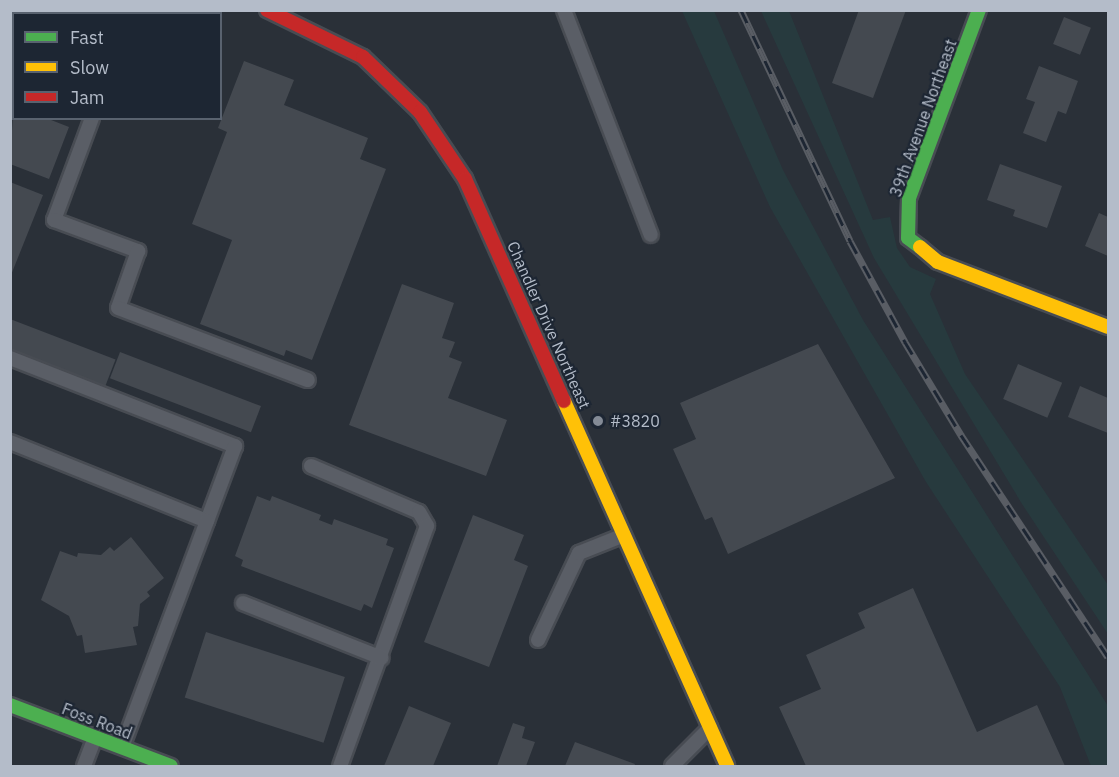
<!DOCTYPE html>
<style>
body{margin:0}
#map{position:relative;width:1119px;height:777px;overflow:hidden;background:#2a3038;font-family:"IBM Plex Sans",sans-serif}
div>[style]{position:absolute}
.green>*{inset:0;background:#273a3e}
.building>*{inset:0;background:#444950;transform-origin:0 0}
.roads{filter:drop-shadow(2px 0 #484c53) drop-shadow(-2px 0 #484c53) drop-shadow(0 2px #484c53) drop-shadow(0 -2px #484c53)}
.lane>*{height:14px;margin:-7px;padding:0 7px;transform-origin:7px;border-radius:7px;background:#5a5e66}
.fast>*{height:14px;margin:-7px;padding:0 7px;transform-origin:7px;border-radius:7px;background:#4caf50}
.slow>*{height:14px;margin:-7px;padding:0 7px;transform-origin:7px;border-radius:7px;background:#ffc107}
.jam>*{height:14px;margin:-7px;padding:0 7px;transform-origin:7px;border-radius:7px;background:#c62828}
.rail>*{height:7px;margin-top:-3.5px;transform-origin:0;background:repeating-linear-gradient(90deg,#1d2633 0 14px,#595d64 0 28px);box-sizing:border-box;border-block:2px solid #595d64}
.dots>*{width:16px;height:16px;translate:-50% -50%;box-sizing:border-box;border:3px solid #1d2633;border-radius:50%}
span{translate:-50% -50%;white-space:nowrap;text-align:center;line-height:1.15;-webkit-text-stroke:4.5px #1d2633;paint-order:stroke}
.street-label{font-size:16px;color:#b4bcc9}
.poi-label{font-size:16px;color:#b4bcc9}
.left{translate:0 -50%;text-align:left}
.frame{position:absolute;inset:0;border:12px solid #b4bcc9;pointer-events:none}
.legend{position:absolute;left:12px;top:12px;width:210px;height:108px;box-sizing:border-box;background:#1d2633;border:2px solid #59626f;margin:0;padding:8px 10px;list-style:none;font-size:18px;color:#b4bcc9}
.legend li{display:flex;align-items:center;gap:12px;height:30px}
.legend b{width:30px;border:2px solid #59626f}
</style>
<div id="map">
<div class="green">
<i style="clip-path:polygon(682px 11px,714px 11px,783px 170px,863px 320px,1108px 706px,1108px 766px,1091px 766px,1060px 687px,926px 482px,770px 207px)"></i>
<i style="clip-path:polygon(761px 11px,789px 11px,873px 220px,890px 217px,897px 248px,910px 267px,936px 279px,930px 294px,965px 374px,1108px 585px,1108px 634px,1022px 504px,874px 258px)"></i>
</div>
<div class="building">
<i style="clip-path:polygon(859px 10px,906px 10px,873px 98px,832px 83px)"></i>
<i style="left:1064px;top:17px;width:29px;height:29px;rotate:22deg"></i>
<i style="clip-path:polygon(244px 61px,294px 80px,284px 105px,368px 138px,360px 159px,386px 169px,312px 360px,286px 350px,284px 356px,200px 324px,232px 240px,192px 224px,227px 132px,218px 128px)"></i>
<i style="clip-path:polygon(1039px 66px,1078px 81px,1066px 114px,1058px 111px,1046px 142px,1023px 133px,1035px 102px,1026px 99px)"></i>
<i style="clip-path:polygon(13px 113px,14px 118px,46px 118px,69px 127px,49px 179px,10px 164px)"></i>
<i style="clip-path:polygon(1000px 164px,1062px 186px,1047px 228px,1013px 216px,1015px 210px,987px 200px)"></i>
<i style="clip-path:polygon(10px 182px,43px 195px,11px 275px,10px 275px)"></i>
<i style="clip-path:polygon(1099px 213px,1108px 217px,1108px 256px,1085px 246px)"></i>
<i style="clip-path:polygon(402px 284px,454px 303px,442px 338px,455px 342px,449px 357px,462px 362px,448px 398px,507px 420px,486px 476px,349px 425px)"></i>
<i style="left:10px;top:319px;width:113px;height:28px;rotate:21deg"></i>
<i style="clip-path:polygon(818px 344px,895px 478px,728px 554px,712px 517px,705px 520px,673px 449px,696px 439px,680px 403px)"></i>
<i style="left:120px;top:352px;width:151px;height:28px;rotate:21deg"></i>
<i style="left:1018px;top:364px;width:48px;height:38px;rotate:23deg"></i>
<i style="clip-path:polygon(1080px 386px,1108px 398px,1108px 433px,1068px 417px)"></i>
<i style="clip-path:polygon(257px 496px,270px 501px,272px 496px,321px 515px,319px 520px,332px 525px,334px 519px,388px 539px,386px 545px,394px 548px,372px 608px,364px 604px,361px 611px,241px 566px,243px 560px,235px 556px)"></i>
<i style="clip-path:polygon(473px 515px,524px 535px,514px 560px,528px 566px,489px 667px,424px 642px)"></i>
<i style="clip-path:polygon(131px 537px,164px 578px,147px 592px,150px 596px,140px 604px,138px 626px,133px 627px,137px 645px,85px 653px,82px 635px,77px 636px,69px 616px,41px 600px,60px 551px,77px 557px,78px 553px,101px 555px,110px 547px,114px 551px)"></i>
<i style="clip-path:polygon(913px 588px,977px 732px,1037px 705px,1065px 766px,806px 766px,779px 707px,821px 689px,806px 655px,865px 628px,858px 613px)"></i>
<i style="left:206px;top:632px;width:146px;height:69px;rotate:18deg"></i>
<i style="clip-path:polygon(409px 706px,451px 723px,433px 766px,384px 766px)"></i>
<i style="clip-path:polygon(513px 723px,525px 727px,522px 738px,535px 742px,526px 766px,497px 766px)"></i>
<i style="clip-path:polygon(575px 742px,635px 764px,634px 766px,565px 766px)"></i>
</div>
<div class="roads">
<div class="lane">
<i style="left:564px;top:10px;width:241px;rotate:68.9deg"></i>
<i style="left:132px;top:14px;width:4px;rotate:-76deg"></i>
<i style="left:92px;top:118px;width:109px;rotate:110.4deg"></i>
<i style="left:54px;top:220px;width:90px;rotate:20.3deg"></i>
<i style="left:138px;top:251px;width:60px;rotate:109.3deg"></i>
<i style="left:118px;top:308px;width:203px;rotate:20.8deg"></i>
<i style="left:10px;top:358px;width:242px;rotate:21.4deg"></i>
<i style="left:235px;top:446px;width:80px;rotate:110.5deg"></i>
<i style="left:10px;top:442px;width:212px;rotate:21.9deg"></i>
<i style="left:207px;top:521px;width:241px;rotate:110.6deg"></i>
<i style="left:311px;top:466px;width:117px;rotate:23.1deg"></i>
<i style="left:419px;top:512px;width:16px;rotate:60deg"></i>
<i style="left:427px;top:526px;width:255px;rotate:109.9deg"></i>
<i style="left:243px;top:603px;width:149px;rotate:21.6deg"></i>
<i style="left:538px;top:640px;width:96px;rotate:-64.8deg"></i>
<i style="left:579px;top:553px;width:48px;rotate:-21.8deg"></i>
<i style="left:84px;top:766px;width:30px;rotate:-69deg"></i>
<i style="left:672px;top:766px;width:54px;rotate:-45deg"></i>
</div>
<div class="fast">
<i style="left:920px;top:247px;width:15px;rotate:-143deg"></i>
<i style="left:908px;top:238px;width:40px;rotate:-88.6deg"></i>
<i style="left:909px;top:198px;width:201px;rotate:-69.6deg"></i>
<i style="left:10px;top:705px;width:172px;rotate:20.8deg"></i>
</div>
<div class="slow">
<i style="left:920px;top:247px;width:23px;rotate:40deg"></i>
<i style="left:938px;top:262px;width:182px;rotate:20.9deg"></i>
<i style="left:564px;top:401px;width:400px;rotate:65.9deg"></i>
</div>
<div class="jam">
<i style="left:267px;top:10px;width:107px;rotate:26.1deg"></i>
<i style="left:363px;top:57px;width:79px;rotate:44deg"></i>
<i style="left:420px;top:112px;width:81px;rotate:56.1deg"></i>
<i style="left:465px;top:179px;width:243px;rotate:66deg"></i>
</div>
</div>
<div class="rail">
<i style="left:741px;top:10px;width:255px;rotate:64.7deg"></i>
<i style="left:850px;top:241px;width:115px;rotate:61.4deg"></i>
<i style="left:905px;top:342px;width:109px;rotate:58.9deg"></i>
<i style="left:961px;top:435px;width:266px;rotate:56.5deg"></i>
</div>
<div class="dots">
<i style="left:598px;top:421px;background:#848b96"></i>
</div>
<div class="street-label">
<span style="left:923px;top:118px;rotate:-70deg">39th Avenue Northeast</span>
<span style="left:549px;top:325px;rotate:66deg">Chandler Drive Northeast</span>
<span style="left:97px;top:721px;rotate:21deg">Foss Road</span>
</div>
<div class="poi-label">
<span class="left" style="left:610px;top:421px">#3820</span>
</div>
<div class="frame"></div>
<ul class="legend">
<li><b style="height:8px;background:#4caf50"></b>Fast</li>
<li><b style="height:8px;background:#ffc107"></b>Slow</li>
<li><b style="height:8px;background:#c62828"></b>Jam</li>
</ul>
</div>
